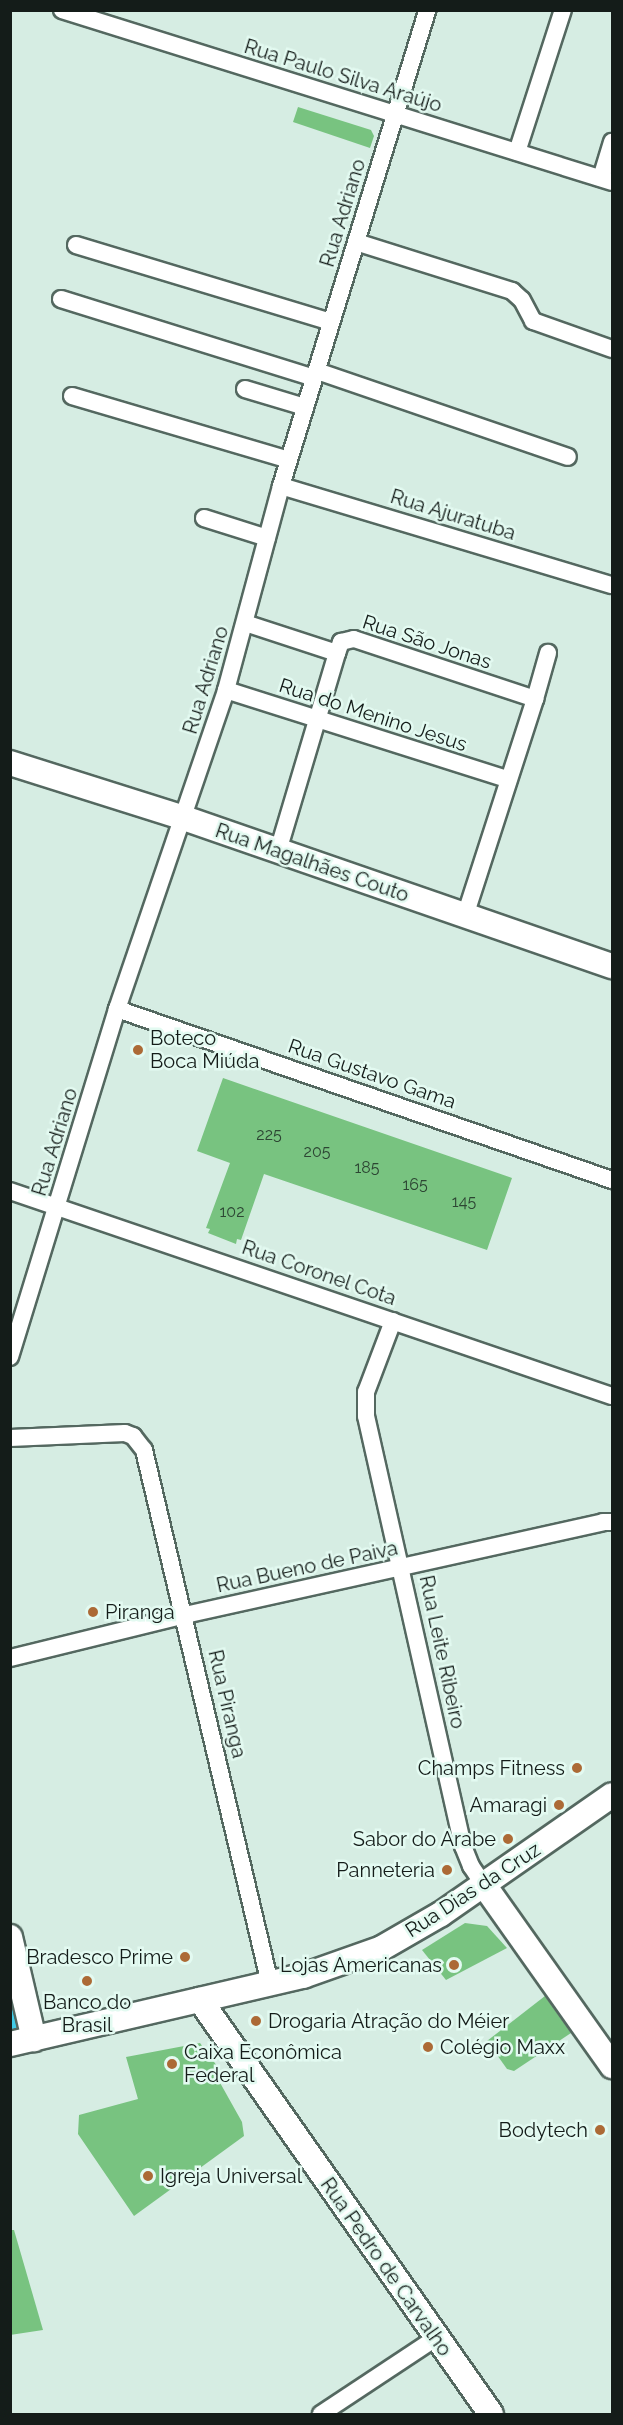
<!DOCTYPE html>
<meta charset="utf-8">
<style>
body{margin:0}
#map{position:relative;width:623px;height:2425px;overflow:hidden;background:#d6ede3;font-family:Raleway,sans-serif}
div>[style]{position:absolute}
.river>*{height:30px;margin:-15px;padding:0 15px;transform-origin:15px;border-radius:15px;background:#41cce8}
.building>*{inset:0;background:#78c380}
.roads{filter:drop-shadow(2px 0 #546860) drop-shadow(-2px 0 #546860) drop-shadow(0 2px #546860) drop-shadow(0 -2px #546860)}
.street>*{height:16px;margin:-8px;padding:0 8px;transform-origin:8px;border-radius:8px;background:#fff}
.secondary>*{height:24px;margin:-12px;padding:0 12px;transform-origin:12px;border-radius:12px;background:#fff}
.dots>*{width:16px;height:16px;translate:-50% -50%;box-sizing:border-box;border:3px solid #e3faf1;border-radius:50%}
span{translate:-50% -50%;white-space:nowrap;text-align:center;line-height:1.15;-webkit-text-stroke:5px #e3faf1;paint-order:stroke}
.number-label{font-size:16px;color:#2d4633}
.number-label span{-webkit-text-stroke-width:0}
.street-label{font-size:20px;color:#141c19}
.poi-label{font-size:20px;color:#141c19}
.left{translate:0 -50%;text-align:left}
.right{translate:-100% -50%;text-align:right}
.frame{position:absolute;inset:0;border:12px solid #141c19;pointer-events:none}
</style>
<div id="map">
<div class="river">
<i style="left:10px;top:1992px;width:25px;rotate:76deg"></i>
</div>
<div class="building">
<i style="clip-path:polygon(298px 107px,371px 130px,374px 136px,370px 148px,293px 122px)"></i>
<i style="clip-path:polygon(223px 1078px,512px 1178px,487px 1250px,264px 1174px,241px 1240px,237px 1239px,236px 1244px,208px 1233px,210px 1229px,206px 1228px,230px 1163px,197px 1151px)"></i>
<i style="clip-path:polygon(465px 1923px,487px 1926px,507px 1948px,446px 1980px,422px 1950px)"></i>
<i style="clip-path:polygon(545px 1996px,571px 2033px,514px 2071px,507px 2069px,487px 2041px)"></i>
<i style="clip-path:polygon(200px 2043px,220px 2070px,214px 2072px,242px 2122px,244px 2136px,134px 2216px,78px 2134px,79px 2115px,138px 2099px,126px 2057px)"></i>
<i style="clip-path:polygon(10px 2230px,14px 2230px,43px 2330px,10px 2335px)"></i>
</div>
<div class="roads">
<div class="street">
<i style="left:62px;top:10px;width:576px;rotate:17.37deg"></i>
<i style="left:517px;top:152px;width:149px;rotate:-72.1deg"></i>
<i style="left:601px;top:178px;width:38px;rotate:-73deg"></i>
<i style="left:356px;top:242px;width:164px;rotate:17.4deg"></i>
<i style="left:512px;top:291px;width:13px;rotate:42deg"></i>
<i style="left:522px;top:300px;width:24px;rotate:62deg"></i>
<i style="left:533px;top:321px;width:84px;rotate:19.5deg"></i>
<i style="left:76px;top:245px;width:266px;rotate:16.8deg"></i>
<i style="left:61px;top:299px;width:265px;rotate:17.3deg"></i>
<i style="left:317px;top:371px;width:265px;rotate:18.9deg"></i>
<i style="left:245px;top:389px;width:63px;rotate:16.7deg"></i>
<i style="left:72px;top:396px;width:226px;rotate:16.4deg"></i>
<i style="left:281px;top:486px;width:345px;rotate:16.7deg"></i>
<i style="left:204px;top:518px;width:66px;rotate:17.6deg"></i>
<i style="left:245px;top:623px;width:97px;rotate:18.1deg"></i>
<i style="left:337px;top:653px;width:12px;rotate:-70deg"></i>
<i style="left:341px;top:642px;width:13px;rotate:-13deg"></i>
<i style="left:354px;top:639px;width:191px;rotate:18.3deg"></i>
<i style="left:226px;top:690px;width:295px;rotate:17.6deg"></i>
<i style="left:278px;top:851px;width:207px;rotate:-73.4deg"></i>
<i style="left:465px;top:916px;width:228px;rotate:-72.1deg"></i>
<i style="left:535px;top:699px;width:48px;rotate:-74.2deg"></i>
<i style="left:117px;top:1009px;width:524px;rotate:19.06deg"></i>
<i style="left:10px;top:1191px;width:636px;rotate:18.81deg"></i>
<i style="left:393px;top:1321px;width:76px;rotate:110.8deg"></i>
<i style="left:366px;top:1392px;width:24px;rotate:90deg"></i>
<i style="left:366px;top:1416px;width:441px;rotate:77.3deg"></i>
<i style="left:463px;top:1846px;width:22px;rotate:68deg"></i>
<i style="left:471px;top:1866px;width:23px;rotate:56deg"></i>
<i style="left:10px;top:1357px;width:364px;rotate:-72.9deg"></i>
<i style="left:117px;top:1009px;width:337px;rotate:-71.1deg"></i>
<i style="left:226px;top:690px;width:211px;rotate:-74.9deg"></i>
<i style="left:281px;top:486px;width:498px;rotate:-72.9deg"></i>
<i style="left:10px;top:1438px;width:115px;rotate:-2.5deg"></i>
<i style="left:125px;top:1433px;width:9px;rotate:21deg"></i>
<i style="left:133px;top:1436px;width:18px;rotate:52deg"></i>
<i style="left:144px;top:1450px;width:549px;rotate:76.72deg"></i>
<i style="left:10px;top:1658px;width:180px;rotate:-13.8deg"></i>
<i style="left:185px;top:1615px;width:428px;rotate:-12.5deg"></i>
<i style="left:603px;top:1522px;width:9px"></i>
<i style="left:321px;top:2414px;width:138px;rotate:-33.5deg"></i>
</div>
<div class="secondary">
<i style="left:10px;top:763px;width:182px;rotate:17.5deg"></i>
<i style="left:184px;top:818px;width:453px;rotate:19.1deg"></i>
<i style="left:484px;top:1885px;width:222px;rotate:54.7deg"></i>
<i style="left:10px;top:1937px;width:105px;rotate:76.8deg"></i>
<i style="left:200px;top:2000px;width:506px;rotate:54.9deg"></i>
<i style="left:10px;top:2044px;width:301px;rotate:-13.1deg"></i>
<i style="left:303px;top:1976px;width:84px;rotate:-19.5deg"></i>
<i style="left:382px;top:1948px;width:68px;rotate:-30deg"></i>
<i style="left:441px;top:1914px;width:208px;rotate:-34.8deg"></i>
</div>
</div>
<div class="dots">
<i style="left:138px;top:1050px;background:#ac6a36"></i>
<i style="left:93px;top:1612px;background:#ac6a36"></i>
<i style="left:577px;top:1768px;background:#ac6a36"></i>
<i style="left:559px;top:1805px;background:#ac6a36"></i>
<i style="left:508px;top:1839px;background:#ac6a36"></i>
<i style="left:447px;top:1870px;background:#ac6a36"></i>
<i style="left:185px;top:1957px;background:#ac6a36"></i>
<i style="left:454px;top:1965px;background:#ac6a36"></i>
<i style="left:87px;top:1981px;background:#ac6a36"></i>
<i style="left:256px;top:2021px;background:#ac6a36"></i>
<i style="left:428px;top:2047px;background:#ac6a36"></i>
<i style="left:172px;top:2064px;background:#ac6a36"></i>
<i style="left:600px;top:2130px;background:#ac6a36"></i>
<i style="left:148px;top:2176px;background:#ac6a36"></i>
</div>
<div class="number-label">
<span style="left:269px;top:1135px">225</span>
<span style="left:317px;top:1152px">205</span>
<span style="left:367px;top:1168px">185</span>
<span style="left:415px;top:1185px">165</span>
<span style="left:464px;top:1202px">145</span>
<span style="left:232px;top:1212px">102</span>
</div>
<div class="street-label">
<span style="left:343px;top:76px;rotate:17deg">Rua Paulo Silva Araújo</span>
<span style="left:343px;top:213px;rotate:-73deg">Rua Adriano</span>
<span style="left:453px;top:515px;rotate:17deg">Rua Ajuratuba</span>
<span style="left:427px;top:642px;rotate:18deg">Rua São Jonas</span>
<span style="left:206px;top:680px;rotate:-73deg">Rua Adriano</span>
<span style="left:373px;top:715px;rotate:18deg">Rua do Menino Jesus</span>
<span style="left:312px;top:863px;rotate:19deg">Rua Magalhães Couto</span>
<span style="left:372px;top:1074px;rotate:19deg">Rua Gustavo Gama</span>
<span style="left:55px;top:1142px;rotate:-73deg">Rua Adriano</span>
<span style="left:319px;top:1273px;rotate:19deg">Rua Coronel Cota</span>
<span style="left:307px;top:1567px;rotate:-12deg">Rua Bueno de Paiva</span>
<span style="left:442px;top:1652px;rotate:78deg">Rua Leite Ribeiro</span>
<span style="left:227px;top:1704px;rotate:77deg">Rua Piranga</span>
<span style="left:473px;top:1890px;rotate:-33deg">Rua Dias da Cruz</span>
<span style="left:386px;top:2267px;rotate:55deg">Rua Pedro de Carvalho</span>
</div>
<div class="poi-label">
<span class="left" style="left:150px;top:1050px">Boteco<br>Boca Miúda</span>
<span class="left" style="left:105px;top:1612px">Piranga</span>
<span class="right" style="left:565px;top:1768px">Champs Fitness</span>
<span class="right" style="left:547px;top:1805px">Amaragi</span>
<span class="right" style="left:496px;top:1839px">Sabor do Arabe</span>
<span class="right" style="left:435px;top:1870px">Panneteria</span>
<span class="right" style="left:173px;top:1957px">Bradesco Prime</span>
<span class="right" style="left:442px;top:1965px">Lojas Americanas</span>
<span style="left:87px;top:2014px">Banco do<br>Brasil</span>
<span class="left" style="left:268px;top:2021px">Drogaria Atração do Méier</span>
<span class="left" style="left:440px;top:2047px">Colégio Maxx</span>
<span class="left" style="left:184px;top:2064px">Caixa Econômica<br>Federal</span>
<span class="right" style="left:588px;top:2130px">Bodytech</span>
<span class="left" style="left:160px;top:2176px">Igreja Universal</span>
</div>
<div class="frame"></div>
</div>
